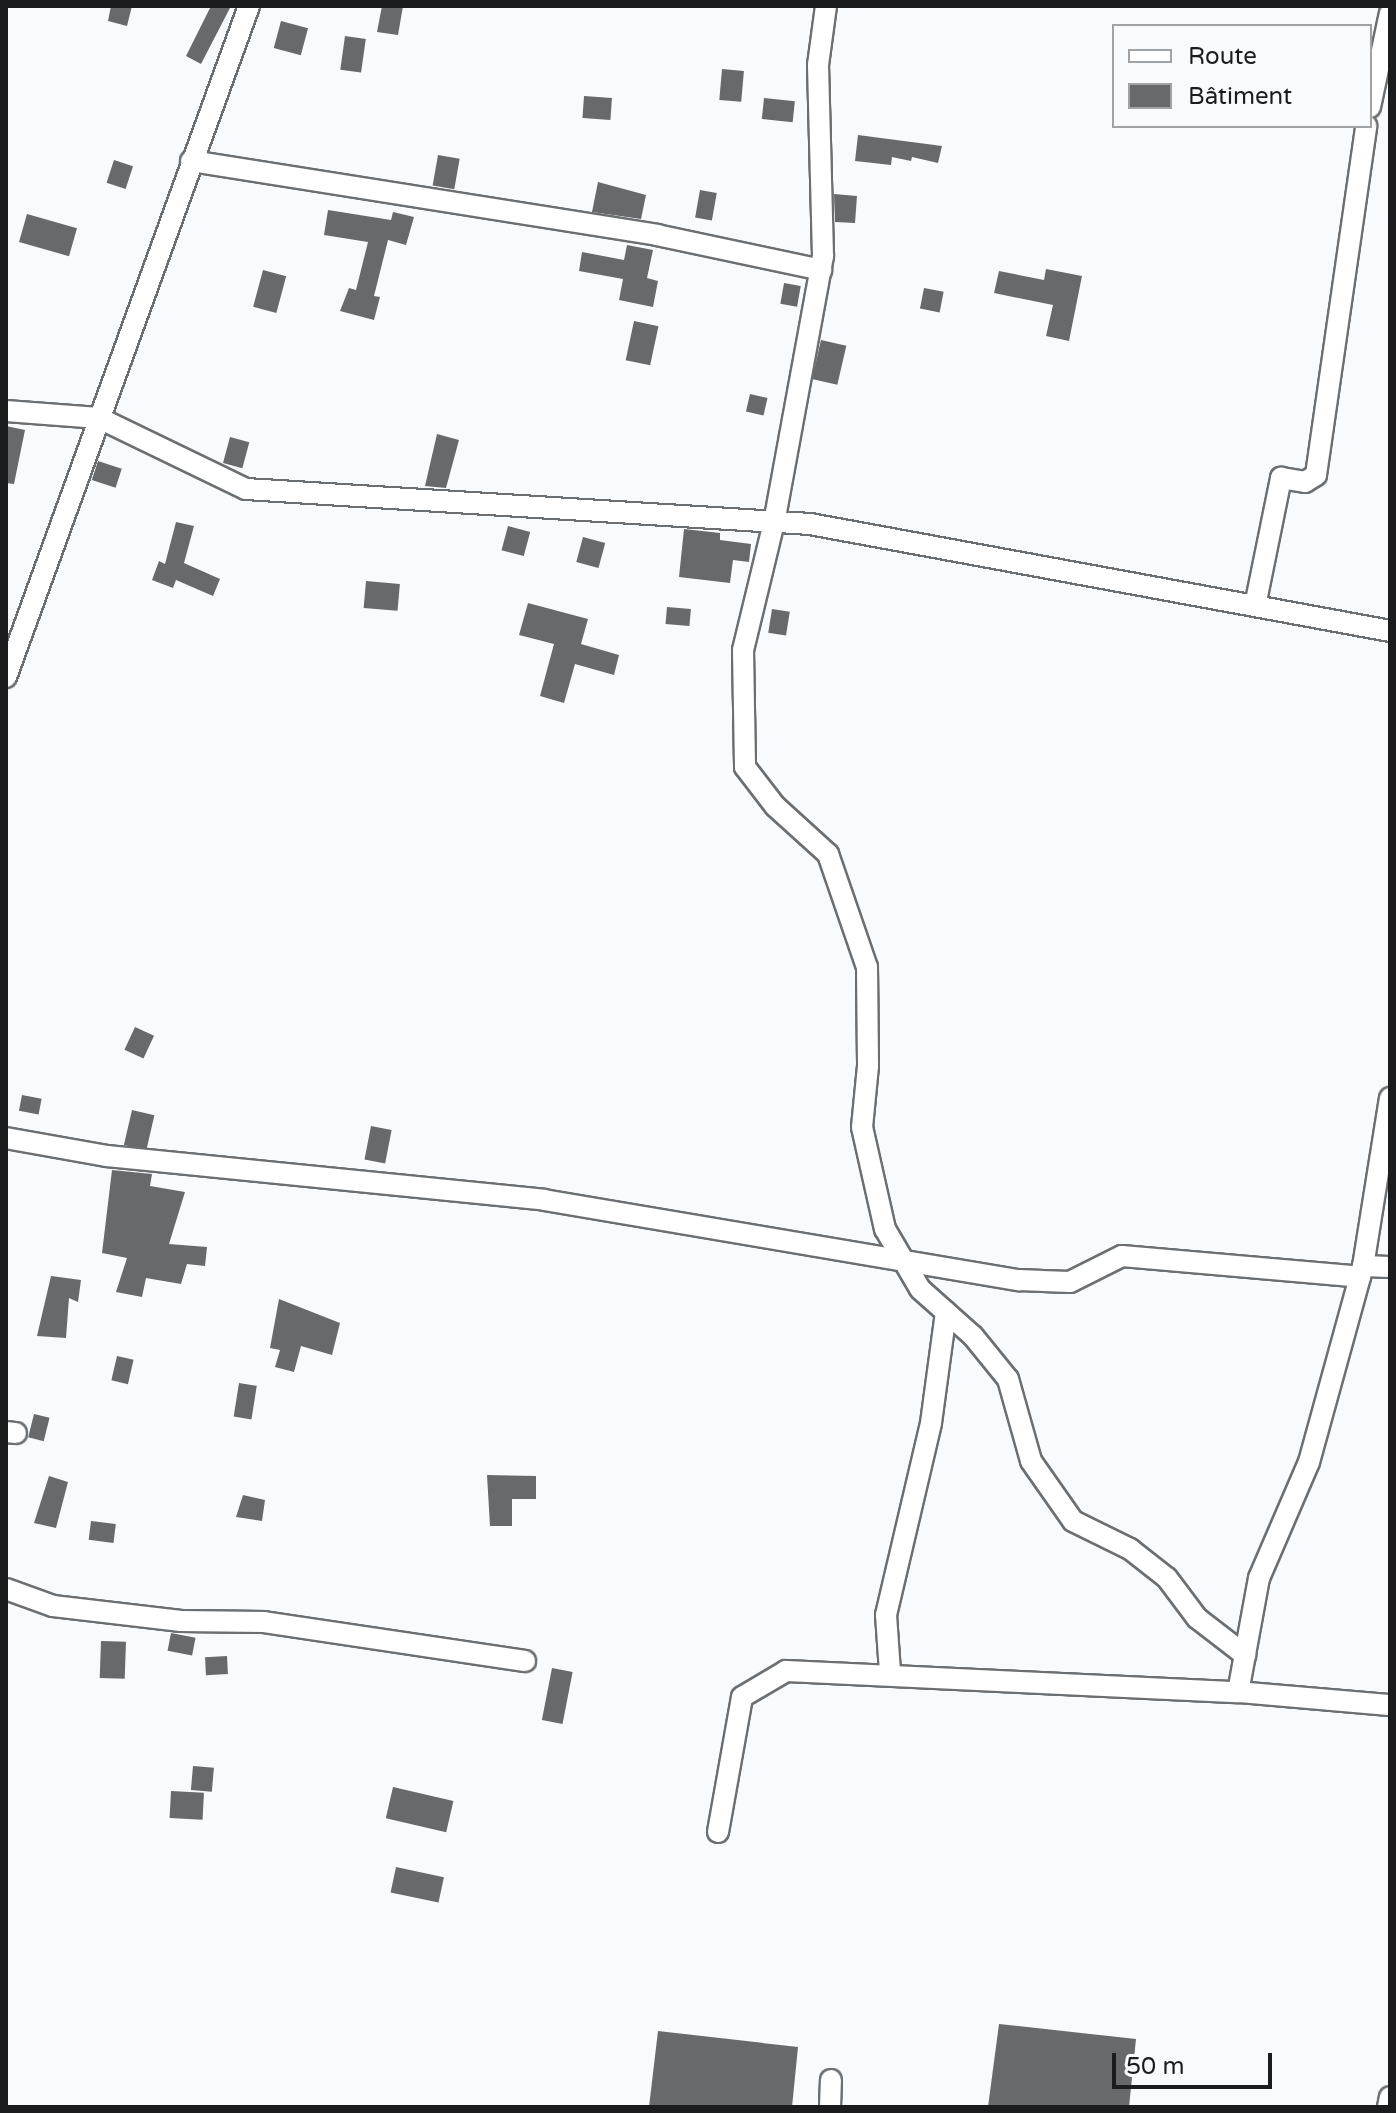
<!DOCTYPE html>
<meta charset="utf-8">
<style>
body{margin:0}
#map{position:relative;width:1396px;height:2113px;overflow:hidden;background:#f8fbfe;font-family:"Varela Round",sans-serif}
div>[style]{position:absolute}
.building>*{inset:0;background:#67696b;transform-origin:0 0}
.roads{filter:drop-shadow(2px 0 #6c6f71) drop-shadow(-2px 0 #6c6f71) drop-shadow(0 2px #6c6f71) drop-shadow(0 -2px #6c6f71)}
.minor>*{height:20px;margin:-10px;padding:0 10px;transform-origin:10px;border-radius:10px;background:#fff}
span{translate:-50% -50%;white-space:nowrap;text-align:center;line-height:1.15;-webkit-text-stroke:8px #f8fbfe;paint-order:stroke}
.frame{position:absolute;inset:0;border:8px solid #1b1c1d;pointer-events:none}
.legend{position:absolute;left:1112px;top:24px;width:260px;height:104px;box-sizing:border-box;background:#f8fbfe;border:2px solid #a0a2a4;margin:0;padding:10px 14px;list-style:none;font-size:24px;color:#1b1c1d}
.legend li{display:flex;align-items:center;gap:16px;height:40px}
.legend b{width:40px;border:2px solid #a0a2a4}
.scale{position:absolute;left:1112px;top:2053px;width:160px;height:36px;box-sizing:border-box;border:4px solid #1b1c1d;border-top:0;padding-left:10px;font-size:24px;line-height:28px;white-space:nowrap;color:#1b1c1d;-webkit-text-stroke:6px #f8fbfe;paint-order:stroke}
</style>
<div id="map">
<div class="building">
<i style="clip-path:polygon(111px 6px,132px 6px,127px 26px,108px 21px)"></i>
<i style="clip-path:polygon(211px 6px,231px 6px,201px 64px,186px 56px)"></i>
<i style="clip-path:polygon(382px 6px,403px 6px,398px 35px,377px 32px)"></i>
<i style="left:281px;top:21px;width:28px;height:28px;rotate:15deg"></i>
<i style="left:345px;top:36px;width:21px;height:34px;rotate:8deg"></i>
<i style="left:722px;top:69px;width:22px;height:31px;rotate:5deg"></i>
<i style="left:584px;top:96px;width:28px;height:22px;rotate:4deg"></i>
<i style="left:764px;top:98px;width:31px;height:21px;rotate:6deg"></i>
<i style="clip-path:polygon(858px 135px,942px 146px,938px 163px,912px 157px,911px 161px,892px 157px,891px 165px,855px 161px)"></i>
<i style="left:438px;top:155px;width:22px;height:31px;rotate:10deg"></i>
<i style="left:114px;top:160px;width:20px;height:24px;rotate:18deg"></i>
<i style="clip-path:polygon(598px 182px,646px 195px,641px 219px,592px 212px)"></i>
<i style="left:700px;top:190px;width:17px;height:28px;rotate:10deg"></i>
<i style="clip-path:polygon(834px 194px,857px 196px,855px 223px,835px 222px)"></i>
<i style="clip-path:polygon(328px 210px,391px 220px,393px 212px,414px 217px,406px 245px,388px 240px,374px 296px,380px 297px,374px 320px,340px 311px,349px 288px,356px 290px,368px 242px,324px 235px)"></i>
<i style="left:27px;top:214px;width:52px;height:29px;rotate:16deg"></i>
<i style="clip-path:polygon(627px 245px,653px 250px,647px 278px,658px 281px,653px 307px,619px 300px,623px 279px,579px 271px,582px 252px,624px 260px)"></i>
<i style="clip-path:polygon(1046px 269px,1082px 276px,1069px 341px,1046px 336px,1053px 305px,994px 293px,999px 271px,1044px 280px)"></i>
<i style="left:263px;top:270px;width:24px;height:38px;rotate:15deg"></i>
<i style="left:784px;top:283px;width:17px;height:21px;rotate:10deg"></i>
<i style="left:924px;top:288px;width:20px;height:21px;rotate:11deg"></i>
<i style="left:634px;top:321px;width:25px;height:40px;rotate:12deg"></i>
<i style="left:821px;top:340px;width:26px;height:40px;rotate:13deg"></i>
<i style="left:750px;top:394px;width:18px;height:18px;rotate:13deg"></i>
<i style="clip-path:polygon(6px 426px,25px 430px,14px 484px,6px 483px)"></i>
<i style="clip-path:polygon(437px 434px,459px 440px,446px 488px,425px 486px)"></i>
<i style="left:230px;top:437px;width:20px;height:27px;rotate:15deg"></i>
<i style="left:98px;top:461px;width:25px;height:20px;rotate:18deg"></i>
<i style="clip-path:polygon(176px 522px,194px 526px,184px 563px,220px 579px,213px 596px,176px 580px,173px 588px,152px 580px,159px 561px,165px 564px)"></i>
<i style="left:508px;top:526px;width:23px;height:25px;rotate:15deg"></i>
<i style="clip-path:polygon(684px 529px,720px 533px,720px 540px,751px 544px,749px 562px,733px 560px,730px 583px,679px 577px)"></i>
<i style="left:583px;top:537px;width:23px;height:26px;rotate:15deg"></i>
<i style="left:366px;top:581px;width:34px;height:27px;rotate:5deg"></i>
<i style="clip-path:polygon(528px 603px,588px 619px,581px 644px,619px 655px,614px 675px,575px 664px,564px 703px,540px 696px,554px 644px,519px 635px)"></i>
<i style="left:667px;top:607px;width:24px;height:17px;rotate:5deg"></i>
<i style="left:772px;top:609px;width:18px;height:24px;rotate:9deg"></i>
<i style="left:135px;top:1027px;width:21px;height:25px;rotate:25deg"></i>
<i style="left:22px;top:1095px;width:20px;height:16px;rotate:11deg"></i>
<i style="left:132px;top:1110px;width:23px;height:36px;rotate:13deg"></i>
<i style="left:371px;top:1126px;width:21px;height:34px;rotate:11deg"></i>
<i style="clip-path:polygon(112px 1170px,152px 1174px,150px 1186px,185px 1192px,169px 1244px,207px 1247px,205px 1266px,187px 1264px,181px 1284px,146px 1278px,142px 1297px,116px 1292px,127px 1258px,102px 1253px)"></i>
<i style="clip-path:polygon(51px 1276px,81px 1280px,78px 1302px,69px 1298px,66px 1338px,37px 1336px)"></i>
<i style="clip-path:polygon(279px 1299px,340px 1323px,332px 1355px,301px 1346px,294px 1372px,275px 1367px,280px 1350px,270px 1348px)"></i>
<i style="left:117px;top:1356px;width:17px;height:25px;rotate:13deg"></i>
<i style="left:239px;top:1383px;width:18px;height:34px;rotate:9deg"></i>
<i style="left:34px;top:1414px;width:16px;height:24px;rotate:14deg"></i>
<i style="clip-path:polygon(487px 1475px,536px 1476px,536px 1499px,512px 1499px,512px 1526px,490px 1526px)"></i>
<i style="clip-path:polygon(49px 1476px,68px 1482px,56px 1528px,34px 1523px)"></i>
<i style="clip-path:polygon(243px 1495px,265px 1500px,262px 1521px,236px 1517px)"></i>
<i style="left:91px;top:1521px;width:25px;height:19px;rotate:7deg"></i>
<i style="left:171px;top:1633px;width:25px;height:18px;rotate:11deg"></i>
<i style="left:101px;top:1641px;width:25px;height:37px;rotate:2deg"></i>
<i style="left:227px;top:1656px;width:18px;height:22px;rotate:87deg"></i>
<i style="left:552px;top:1668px;width:21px;height:53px;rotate:11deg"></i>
<i style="left:193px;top:1766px;width:21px;height:24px;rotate:5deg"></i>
<i style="left:393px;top:1787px;width:62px;height:32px;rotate:13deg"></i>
<i style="left:171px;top:1791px;width:33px;height:27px;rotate:3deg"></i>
<i style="left:396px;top:1867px;width:49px;height:26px;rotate:12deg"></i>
<i style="clip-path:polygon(999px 2024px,1136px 2039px,1129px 2107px,988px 2107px)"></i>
<i style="clip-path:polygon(658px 2031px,798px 2047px,792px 2107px,649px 2107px)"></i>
</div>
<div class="roads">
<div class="minor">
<i style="left:826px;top:6px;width:60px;rotate:97.7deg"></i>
<i style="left:818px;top:65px;width:191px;rotate:88.5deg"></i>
<i style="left:823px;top:256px;width:270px;rotate:100.4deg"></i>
<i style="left:774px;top:522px;width:132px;rotate:103.6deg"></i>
<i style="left:743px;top:650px;width:117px;rotate:89deg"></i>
<i style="left:745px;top:767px;width:49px;rotate:52.4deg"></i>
<i style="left:775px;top:806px;width:72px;rotate:42.2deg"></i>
<i style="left:828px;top:854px;width:120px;rotate:71deg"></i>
<i style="left:867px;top:967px;width:99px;rotate:89.4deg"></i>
<i style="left:868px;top:1066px;width:61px;rotate:95.6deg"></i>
<i style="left:862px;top:1127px;width:105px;rotate:77.3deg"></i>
<i style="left:885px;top:1229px;width:69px;rotate:59.7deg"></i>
<i style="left:920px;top:1289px;width:71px;rotate:41.6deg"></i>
<i style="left:973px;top:1336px;width:55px;rotate:50.9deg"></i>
<i style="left:1008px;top:1379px;width:85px;rotate:74.3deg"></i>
<i style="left:1031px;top:1461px;width:73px;rotate:55deg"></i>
<i style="left:1073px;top:1521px;width:64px;rotate:26.2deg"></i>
<i style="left:1130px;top:1549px;width:47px;rotate:38.1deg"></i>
<i style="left:1167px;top:1578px;width:50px;rotate:53.1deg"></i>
<i style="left:1197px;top:1618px;width:61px;rotate:37.6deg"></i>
<i style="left:1370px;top:107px;width:96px;rotate:-78deg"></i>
<i style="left:191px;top:161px;width:472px;rotate:9deg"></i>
<i style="left:657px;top:235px;width:168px;rotate:12deg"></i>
<i style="left:6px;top:411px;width:93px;rotate:4.3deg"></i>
<i style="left:99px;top:418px;width:163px;rotate:25.8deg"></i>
<i style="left:246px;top:489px;width:565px;rotate:3.55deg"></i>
<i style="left:810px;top:524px;width:590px;rotate:10.45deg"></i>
<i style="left:1255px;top:606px;width:131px;rotate:-78.5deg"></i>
<i style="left:1281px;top:478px;width:24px;rotate:9deg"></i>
<i style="left:1305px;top:482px;width:13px;rotate:-32deg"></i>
<i style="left:1316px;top:475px;width:353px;rotate:-81.8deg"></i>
<i style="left:6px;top:677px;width:714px;rotate:-70.09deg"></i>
<i style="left:1390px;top:1098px;width:170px;rotate:99.1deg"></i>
<i style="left:1363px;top:1266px;width:203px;rotate:105.4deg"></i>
<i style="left:1309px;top:1462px;width:126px;rotate:113.3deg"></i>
<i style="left:1259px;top:1578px;width:116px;rotate:100.4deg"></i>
<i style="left:1238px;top:1692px;width:153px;rotate:4.9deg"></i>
<i style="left:6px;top:1138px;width:103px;rotate:10.1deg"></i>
<i style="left:107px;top:1156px;width:439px;rotate:5.7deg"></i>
<i style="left:544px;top:1200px;width:482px;rotate:9.6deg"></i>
<i style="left:1019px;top:1280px;width:51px;rotate:2.2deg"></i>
<i style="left:1070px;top:1282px;width:58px;rotate:-26.6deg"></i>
<i style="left:1122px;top:1256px;width:239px;rotate:5deg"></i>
<i style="left:1363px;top:1266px;width:27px;rotate:2deg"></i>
<i style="left:6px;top:1432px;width:10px;rotate:6deg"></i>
<i style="left:6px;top:1589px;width:50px;rotate:19.9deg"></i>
<i style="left:53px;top:1606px;width:129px;rotate:6.7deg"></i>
<i style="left:181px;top:1621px;width:83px;rotate:0.7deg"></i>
<i style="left:264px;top:1622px;width:264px;rotate:8.5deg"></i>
<i style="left:890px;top:1672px;width:57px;rotate:-94deg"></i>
<i style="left:886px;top:1615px;width:197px;rotate:-76.8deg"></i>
<i style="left:931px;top:1423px;width:112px;rotate:-82.3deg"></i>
<i style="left:718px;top:1832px;width:137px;rotate:-79.9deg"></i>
<i style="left:742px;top:1697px;width:51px;rotate:-30.6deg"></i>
<i style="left:786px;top:1671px;width:452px;rotate:2.7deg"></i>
<i style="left:830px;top:2107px;width:27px;rotate:-88deg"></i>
<i style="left:1388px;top:2107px;width:10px;rotate:-79deg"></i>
</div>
</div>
<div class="frame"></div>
<ul class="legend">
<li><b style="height:10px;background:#fff"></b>Route</li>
<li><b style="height:22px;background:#67696b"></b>Bâtiment</li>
</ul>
<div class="scale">50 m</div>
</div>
